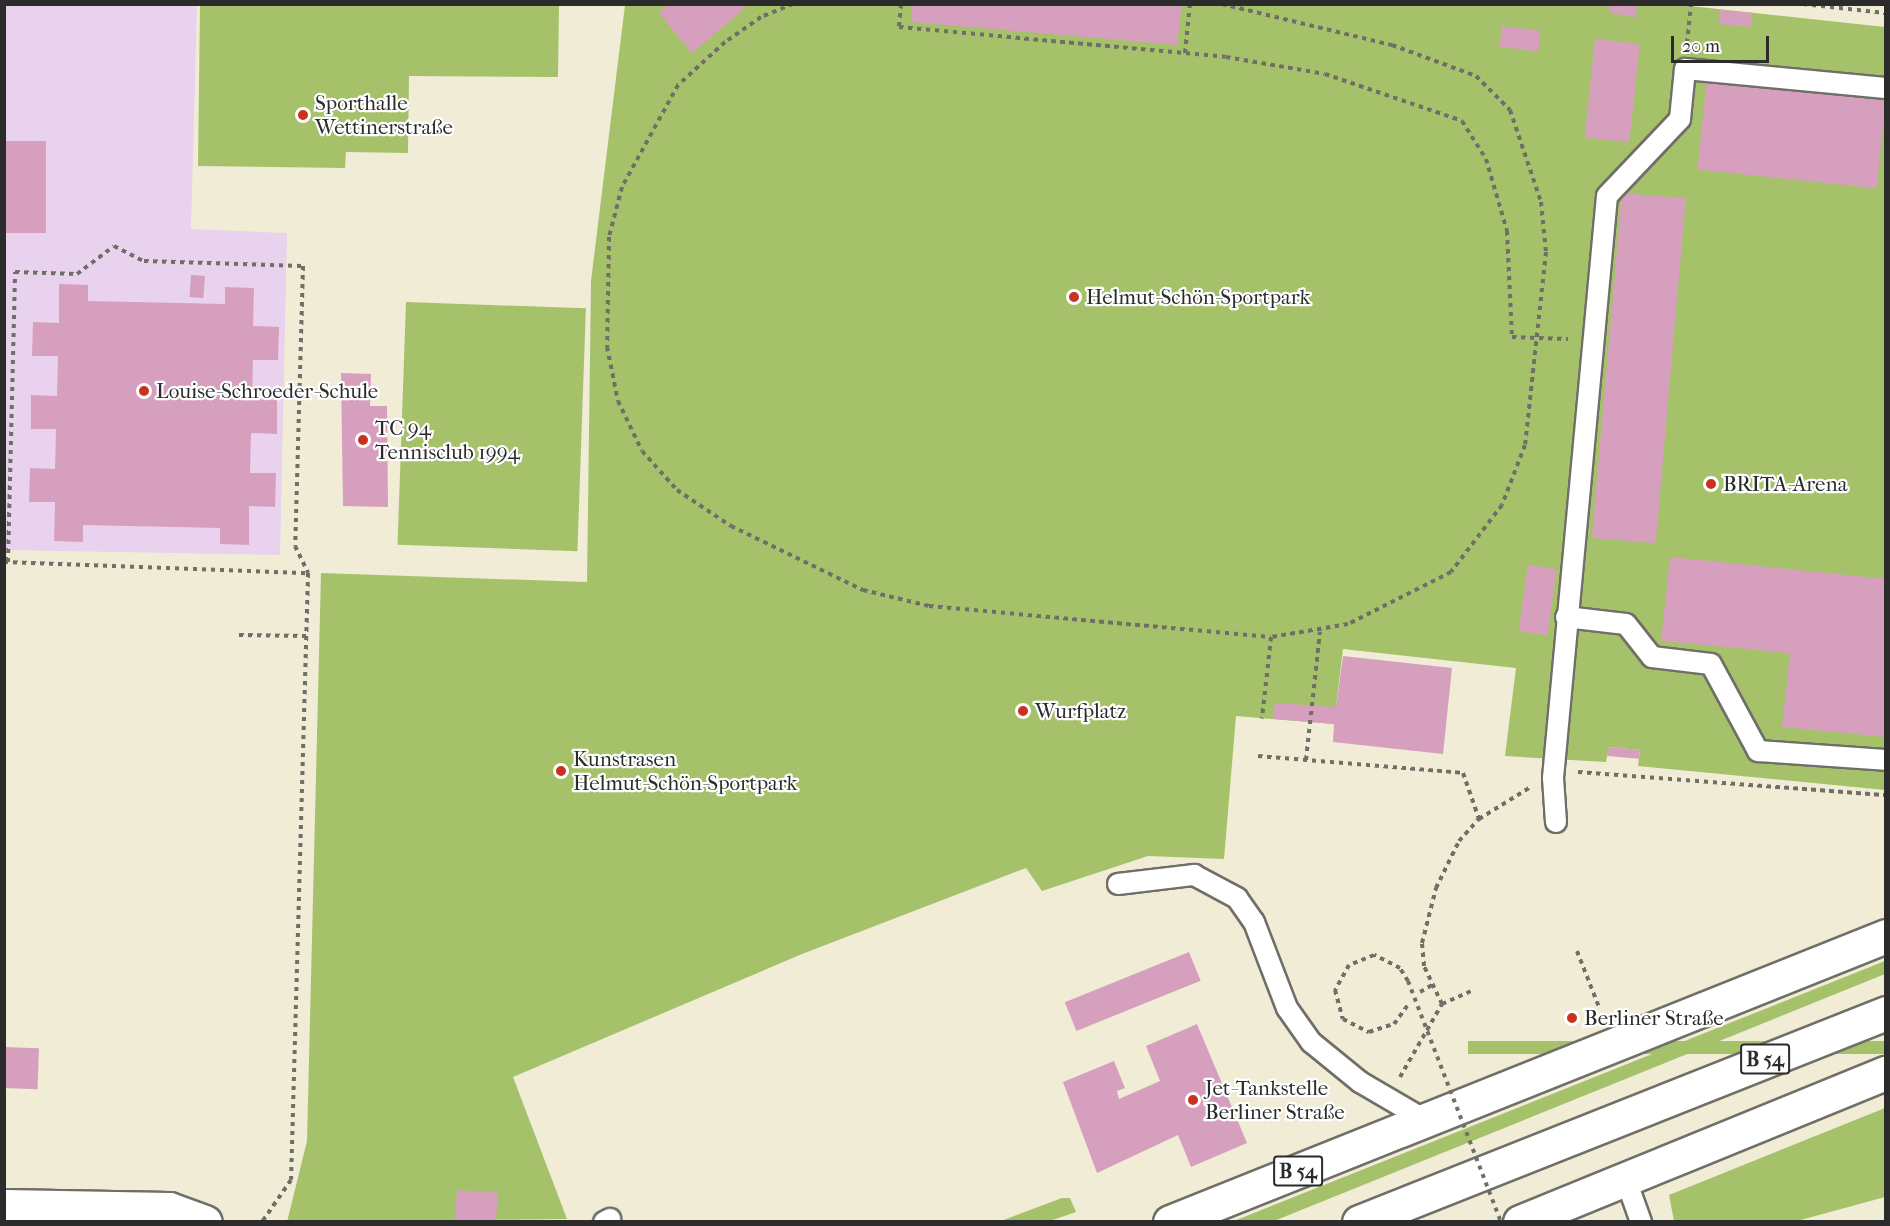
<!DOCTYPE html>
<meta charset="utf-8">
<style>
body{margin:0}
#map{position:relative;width:1890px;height:1226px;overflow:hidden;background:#f0ecd6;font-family:"IM FELL French Canon",serif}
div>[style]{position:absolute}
.built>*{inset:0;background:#e9d2ed}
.green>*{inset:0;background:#a5c26a;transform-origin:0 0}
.building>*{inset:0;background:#d79fbe;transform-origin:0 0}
.path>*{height:4px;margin-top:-2px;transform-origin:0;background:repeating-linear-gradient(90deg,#706f67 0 4.5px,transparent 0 9px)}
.roads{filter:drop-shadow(2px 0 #706f67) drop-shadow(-2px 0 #706f67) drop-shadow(0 2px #706f67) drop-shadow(0 -2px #706f67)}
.lane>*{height:20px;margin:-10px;padding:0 10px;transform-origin:10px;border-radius:10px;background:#fff}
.street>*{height:33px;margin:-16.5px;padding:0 16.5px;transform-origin:16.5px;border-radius:16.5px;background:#fff}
.primary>*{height:33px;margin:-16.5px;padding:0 16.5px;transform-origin:16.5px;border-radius:16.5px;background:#fff}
.path-bridge>*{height:4px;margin-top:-2px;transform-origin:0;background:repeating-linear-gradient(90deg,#706f67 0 4.5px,transparent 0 9px)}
.dots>*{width:16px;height:16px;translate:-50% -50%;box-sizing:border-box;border:3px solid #fff;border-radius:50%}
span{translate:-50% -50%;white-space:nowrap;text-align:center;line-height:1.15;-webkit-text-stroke:4.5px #fff;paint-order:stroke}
.shield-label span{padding:2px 4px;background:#fff;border:2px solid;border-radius:4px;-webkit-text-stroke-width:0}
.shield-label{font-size:20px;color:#2b2b2b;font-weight:700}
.poi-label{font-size:21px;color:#2b2b2b}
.left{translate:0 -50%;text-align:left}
.frame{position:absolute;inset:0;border:6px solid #2b2b2b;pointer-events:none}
.scale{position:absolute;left:1671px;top:36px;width:98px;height:27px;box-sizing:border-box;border:3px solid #2b2b2b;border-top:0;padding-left:8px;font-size:18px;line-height:21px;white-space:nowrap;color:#2b2b2b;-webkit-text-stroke:4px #fff;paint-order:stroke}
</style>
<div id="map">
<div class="built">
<i style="clip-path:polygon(5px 5px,197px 5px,191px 229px,287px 233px,280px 555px,5px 550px)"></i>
</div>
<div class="green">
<i style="clip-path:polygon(1672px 4px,1885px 27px,1885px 790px,1638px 766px,1640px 750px,1609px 747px,1606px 762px,1505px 756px,1516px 668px,1343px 649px,1334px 724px,1236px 716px,1224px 859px,1148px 856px,1042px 891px,1026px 868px,802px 954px,513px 1077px,567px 1219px,287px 1222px,307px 1141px,321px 573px,587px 582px,591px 281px,625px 5px)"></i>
<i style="clip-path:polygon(200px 5px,559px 5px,558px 77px,409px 76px,408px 153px,346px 152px,345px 168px,198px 166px)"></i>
<i style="left:406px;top:302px;width:180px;height:243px;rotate:2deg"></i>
<i style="clip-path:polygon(1885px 961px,1885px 974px,1274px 1221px,1234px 1221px)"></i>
<i style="left:1885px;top:1041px;width:13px;height:417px;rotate:90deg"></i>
<i style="clip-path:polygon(1885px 1108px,1885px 1197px,1797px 1221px,1674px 1221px,1669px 1195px)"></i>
<i style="clip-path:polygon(1062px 1198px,1070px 1198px,1076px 1212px,1050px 1221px,1001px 1221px)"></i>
</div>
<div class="building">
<i style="clip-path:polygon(669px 4px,743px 4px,745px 8px,692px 53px,659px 13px)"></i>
<i style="clip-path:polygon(912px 4px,1182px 4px,1177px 45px,911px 22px)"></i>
<i style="clip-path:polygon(1611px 4px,1637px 5px,1635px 17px,1609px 13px)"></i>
<i style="left:1720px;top:10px;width:32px;height:14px;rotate:5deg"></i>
<i style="left:1502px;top:26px;width:39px;height:21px;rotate:7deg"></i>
<i style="left:1595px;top:39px;width:45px;height:99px;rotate:6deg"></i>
<i style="left:1707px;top:79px;width:180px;height:91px;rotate:6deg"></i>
<i style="left:4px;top:141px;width:42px;height:92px"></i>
<i style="left:1622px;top:193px;width:64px;height:346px;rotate:5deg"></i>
<i style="left:191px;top:275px;width:14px;height:22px;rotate:4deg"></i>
<i style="clip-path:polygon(59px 284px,88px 285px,88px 301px,225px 304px,225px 287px,254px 288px,253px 326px,279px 327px,278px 360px,253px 360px,252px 399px,277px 400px,277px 434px,251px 433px,250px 473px,276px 473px,275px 507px,249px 506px,249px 545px,220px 544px,220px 528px,83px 525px,83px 542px,54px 541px,55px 502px,29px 502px,30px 468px,55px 469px,56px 429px,31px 429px,31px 395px,57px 396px,58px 356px,32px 356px,33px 322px,59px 323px)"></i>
<i style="clip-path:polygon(341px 373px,371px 374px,370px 406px,387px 406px,388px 507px,343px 506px)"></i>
<i style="clip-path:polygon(1670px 557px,1886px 579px,1886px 737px,1782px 727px,1790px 653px,1661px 641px)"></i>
<i style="left:1528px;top:565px;width:29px;height:67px;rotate:8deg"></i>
<i style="clip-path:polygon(1343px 656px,1452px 668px,1443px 754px,1333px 742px,1334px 724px,1273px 719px,1275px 703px,1336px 707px)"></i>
<i style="left:1608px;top:747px;width:32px;height:9px;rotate:5deg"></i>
<i style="left:1189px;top:952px;width:31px;height:134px;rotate:68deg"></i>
<i style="clip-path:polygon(1197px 1024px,1247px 1143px,1191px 1167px,1178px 1135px,1097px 1173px,1063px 1082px,1114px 1061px,1125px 1088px,1117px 1091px,1119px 1099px,1160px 1081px,1146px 1046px)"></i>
<i style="left:4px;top:1047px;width:35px;height:41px;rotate:2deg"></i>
<i style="left:457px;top:1190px;width:41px;height:32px;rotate:4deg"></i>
</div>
<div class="path">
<i style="left:793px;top:4px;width:35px;rotate:158deg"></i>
<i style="left:761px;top:17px;width:44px;rotate:145.2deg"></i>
<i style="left:725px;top:42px;width:64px;rotate:137.5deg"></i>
<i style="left:678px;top:85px;width:116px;rotate:118.8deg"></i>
<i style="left:622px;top:187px;width:52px;rotate:104.6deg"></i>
<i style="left:609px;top:237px;width:110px;rotate:91deg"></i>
<i style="left:607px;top:347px;width:55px;rotate:78.5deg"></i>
<i style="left:618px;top:401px;width:55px;rotate:64.4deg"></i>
<i style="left:642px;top:451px;width:52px;rotate:48.1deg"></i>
<i style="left:677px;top:490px;width:65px;rotate:33.7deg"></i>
<i style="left:731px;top:526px;width:147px;rotate:25.9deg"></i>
<i style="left:863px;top:590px;width:68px;rotate:13.6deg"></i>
<i style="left:929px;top:606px;width:343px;rotate:5.2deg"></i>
<i style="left:901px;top:4px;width:23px;rotate:95deg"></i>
<i style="left:899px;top:27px;width:328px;rotate:5.2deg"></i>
<i style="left:1226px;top:57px;width:100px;rotate:9.7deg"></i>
<i style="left:1325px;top:74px;width:145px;rotate:18.9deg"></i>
<i style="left:1462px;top:121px;width:45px;rotate:57.7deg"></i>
<i style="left:1486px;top:159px;width:75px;rotate:73.7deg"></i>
<i style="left:1507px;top:231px;width:106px;rotate:87.3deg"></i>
<i style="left:1512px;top:337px;width:56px;rotate:2deg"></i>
<i style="left:1222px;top:4px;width:175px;rotate:13.6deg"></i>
<i style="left:1392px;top:45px;width:90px;rotate:20.3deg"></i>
<i style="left:1476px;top:76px;width:48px;rotate:45deg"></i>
<i style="left:1510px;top:110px;width:97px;rotate:71.4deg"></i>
<i style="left:1541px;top:202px;width:50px;rotate:84.3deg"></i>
<i style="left:1546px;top:252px;width:194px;rotate:96.2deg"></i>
<i style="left:1525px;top:445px;width:64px;rotate:111deg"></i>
<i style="left:1502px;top:505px;width:84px;rotate:127.3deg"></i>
<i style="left:1451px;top:572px;width:115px;rotate:153.2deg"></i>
<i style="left:1348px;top:624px;width:78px;rotate:170.4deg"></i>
<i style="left:1271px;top:637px;width:82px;rotate:96.3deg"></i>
<i style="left:1803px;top:4px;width:83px;rotate:6.2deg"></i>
<i style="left:1687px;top:43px;width:39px;rotate:-84deg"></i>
<i style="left:1185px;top:53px;width:49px;rotate:-84.2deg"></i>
<i style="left:4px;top:562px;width:304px;rotate:2.1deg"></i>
<i style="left:308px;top:573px;width:607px;rotate:91.6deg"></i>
<i style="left:291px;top:1180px;width:51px;rotate:124.6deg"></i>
<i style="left:8px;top:562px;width:290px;rotate:-88.6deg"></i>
<i style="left:15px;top:272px;width:62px;rotate:1.8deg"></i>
<i style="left:77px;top:274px;width:46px;rotate:-37.1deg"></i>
<i style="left:114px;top:246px;width:34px;rotate:27deg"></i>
<i style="left:144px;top:261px;width:159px;rotate:1.8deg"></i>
<i style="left:303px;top:266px;width:280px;rotate:91.6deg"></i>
<i style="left:295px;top:546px;width:30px;rotate:64deg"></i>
<i style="left:239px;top:635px;width:67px;rotate:0.9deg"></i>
<i style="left:1258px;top:756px;width:206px;rotate:4.7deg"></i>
<i style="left:1463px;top:773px;width:49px;rotate:70.8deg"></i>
<i style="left:1306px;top:760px;width:129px;rotate:-83.8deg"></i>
<i style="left:1578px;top:772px;width:309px;rotate:4.3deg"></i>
<i style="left:1577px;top:951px;width:60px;rotate:68.6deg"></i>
<i style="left:1408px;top:981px;width:15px;rotate:-122deg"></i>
<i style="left:1400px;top:968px;width:29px;rotate:-153deg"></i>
<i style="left:1374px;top:955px;width:27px;rotate:158deg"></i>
<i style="left:1349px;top:965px;width:29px;rotate:119deg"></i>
<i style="left:1335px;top:990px;width:30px;rotate:75deg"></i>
<i style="left:1343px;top:1019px;width:29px;rotate:27deg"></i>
<i style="left:1369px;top:1032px;width:26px;rotate:-18deg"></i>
<i style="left:1394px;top:1024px;width:24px;rotate:-54deg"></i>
<i style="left:1420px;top:992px;width:16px;rotate:-30deg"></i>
<i style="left:1442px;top:1004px;width:42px;rotate:-115.3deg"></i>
<i style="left:1424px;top:966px;width:23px;rotate:-95deg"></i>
<i style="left:1422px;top:943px;width:57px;rotate:-75.7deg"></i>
<i style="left:1436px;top:888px;width:52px;rotate:-63.9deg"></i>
<i style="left:1459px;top:841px;width:30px;rotate:-48deg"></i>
<i style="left:1479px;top:819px;width:59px;rotate:-31.8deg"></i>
<i style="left:1400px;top:1077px;width:84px;rotate:-60.1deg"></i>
<i style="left:1442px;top:1004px;width:35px;rotate:-24deg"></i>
</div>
<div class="roads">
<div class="lane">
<i style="left:1566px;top:617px;width:60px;rotate:6.7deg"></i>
<i style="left:1626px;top:624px;width:42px;rotate:51.8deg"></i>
<i style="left:1652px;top:657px;width:59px;rotate:6.8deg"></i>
<i style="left:1711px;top:664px;width:99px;rotate:61.6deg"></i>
<i style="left:1758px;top:751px;width:128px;rotate:4deg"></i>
<i style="left:1556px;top:822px;width:44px;rotate:-93.9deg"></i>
<i style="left:1553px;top:778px;width:584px;rotate:-84.7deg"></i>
<i style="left:1607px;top:196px;width:106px;rotate:-46.5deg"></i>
<i style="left:1680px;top:119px;width:50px;rotate:-84.3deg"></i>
<i style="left:1685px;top:69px;width:202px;rotate:5.4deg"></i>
<i style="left:1118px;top:884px;width:77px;rotate:-6.8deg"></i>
<i style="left:1194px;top:875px;width:49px;rotate:28.1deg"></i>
<i style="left:1237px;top:898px;width:29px;rotate:55deg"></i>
<i style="left:1254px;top:922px;width:92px;rotate:69deg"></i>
<i style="left:1287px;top:1008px;width:42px;rotate:54.8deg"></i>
<i style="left:1311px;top:1042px;width:63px;rotate:39.2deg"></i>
<i style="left:1360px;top:1082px;width:75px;rotate:30.3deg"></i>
<i style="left:1626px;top:1180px;width:45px;rotate:70.3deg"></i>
<i style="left:604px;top:1222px;width:7px;rotate:-27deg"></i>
</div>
<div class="street">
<i style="left:4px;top:1206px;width:165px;rotate:1deg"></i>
<i style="left:169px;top:1209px;width:38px;rotate:20deg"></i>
</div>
<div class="primary">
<i style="left:1170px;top:1222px;width:771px;rotate:-21.77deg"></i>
<i style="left:1359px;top:1222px;width:567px;rotate:-21.63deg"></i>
<i style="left:1520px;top:1222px;width:395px;rotate:-22.2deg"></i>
</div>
</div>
<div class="path-bridge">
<i style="left:1408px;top:981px;width:258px;rotate:68.9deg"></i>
</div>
<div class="dots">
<i style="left:303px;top:115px;background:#c8321e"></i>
<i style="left:1074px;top:297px;background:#c8321e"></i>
<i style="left:144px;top:391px;background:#c8321e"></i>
<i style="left:363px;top:440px;background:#c8321e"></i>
<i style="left:1711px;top:484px;background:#c8321e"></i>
<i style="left:1023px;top:711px;background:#c8321e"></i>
<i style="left:561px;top:771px;background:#c8321e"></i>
<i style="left:1572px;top:1018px;background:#c8321e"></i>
<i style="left:1193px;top:1100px;background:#c8321e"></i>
</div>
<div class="shield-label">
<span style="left:1765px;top:1059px">B 54</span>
<span style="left:1298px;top:1171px">B 54</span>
</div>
<div class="poi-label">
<span class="left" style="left:315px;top:115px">Sporthalle<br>Wettinerstraße</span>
<span class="left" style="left:1086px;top:297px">Helmut-Schön-Sportpark</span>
<span class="left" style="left:156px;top:391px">Louise-Schroeder-Schule</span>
<span class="left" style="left:375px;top:440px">TC 94<br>Tennisclub 1994</span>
<span class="left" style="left:1723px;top:484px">BRITA-Arena</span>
<span class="left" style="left:1035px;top:711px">Wurfplatz</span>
<span class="left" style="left:573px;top:771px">Kunstrasen<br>Helmut-Schön-Sportpark</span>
<span class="left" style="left:1584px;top:1018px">Berliner Straße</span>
<span class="left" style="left:1205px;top:1100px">Jet-Tankstelle<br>Berliner Straße</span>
</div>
<div class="frame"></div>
<div class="scale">20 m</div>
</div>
